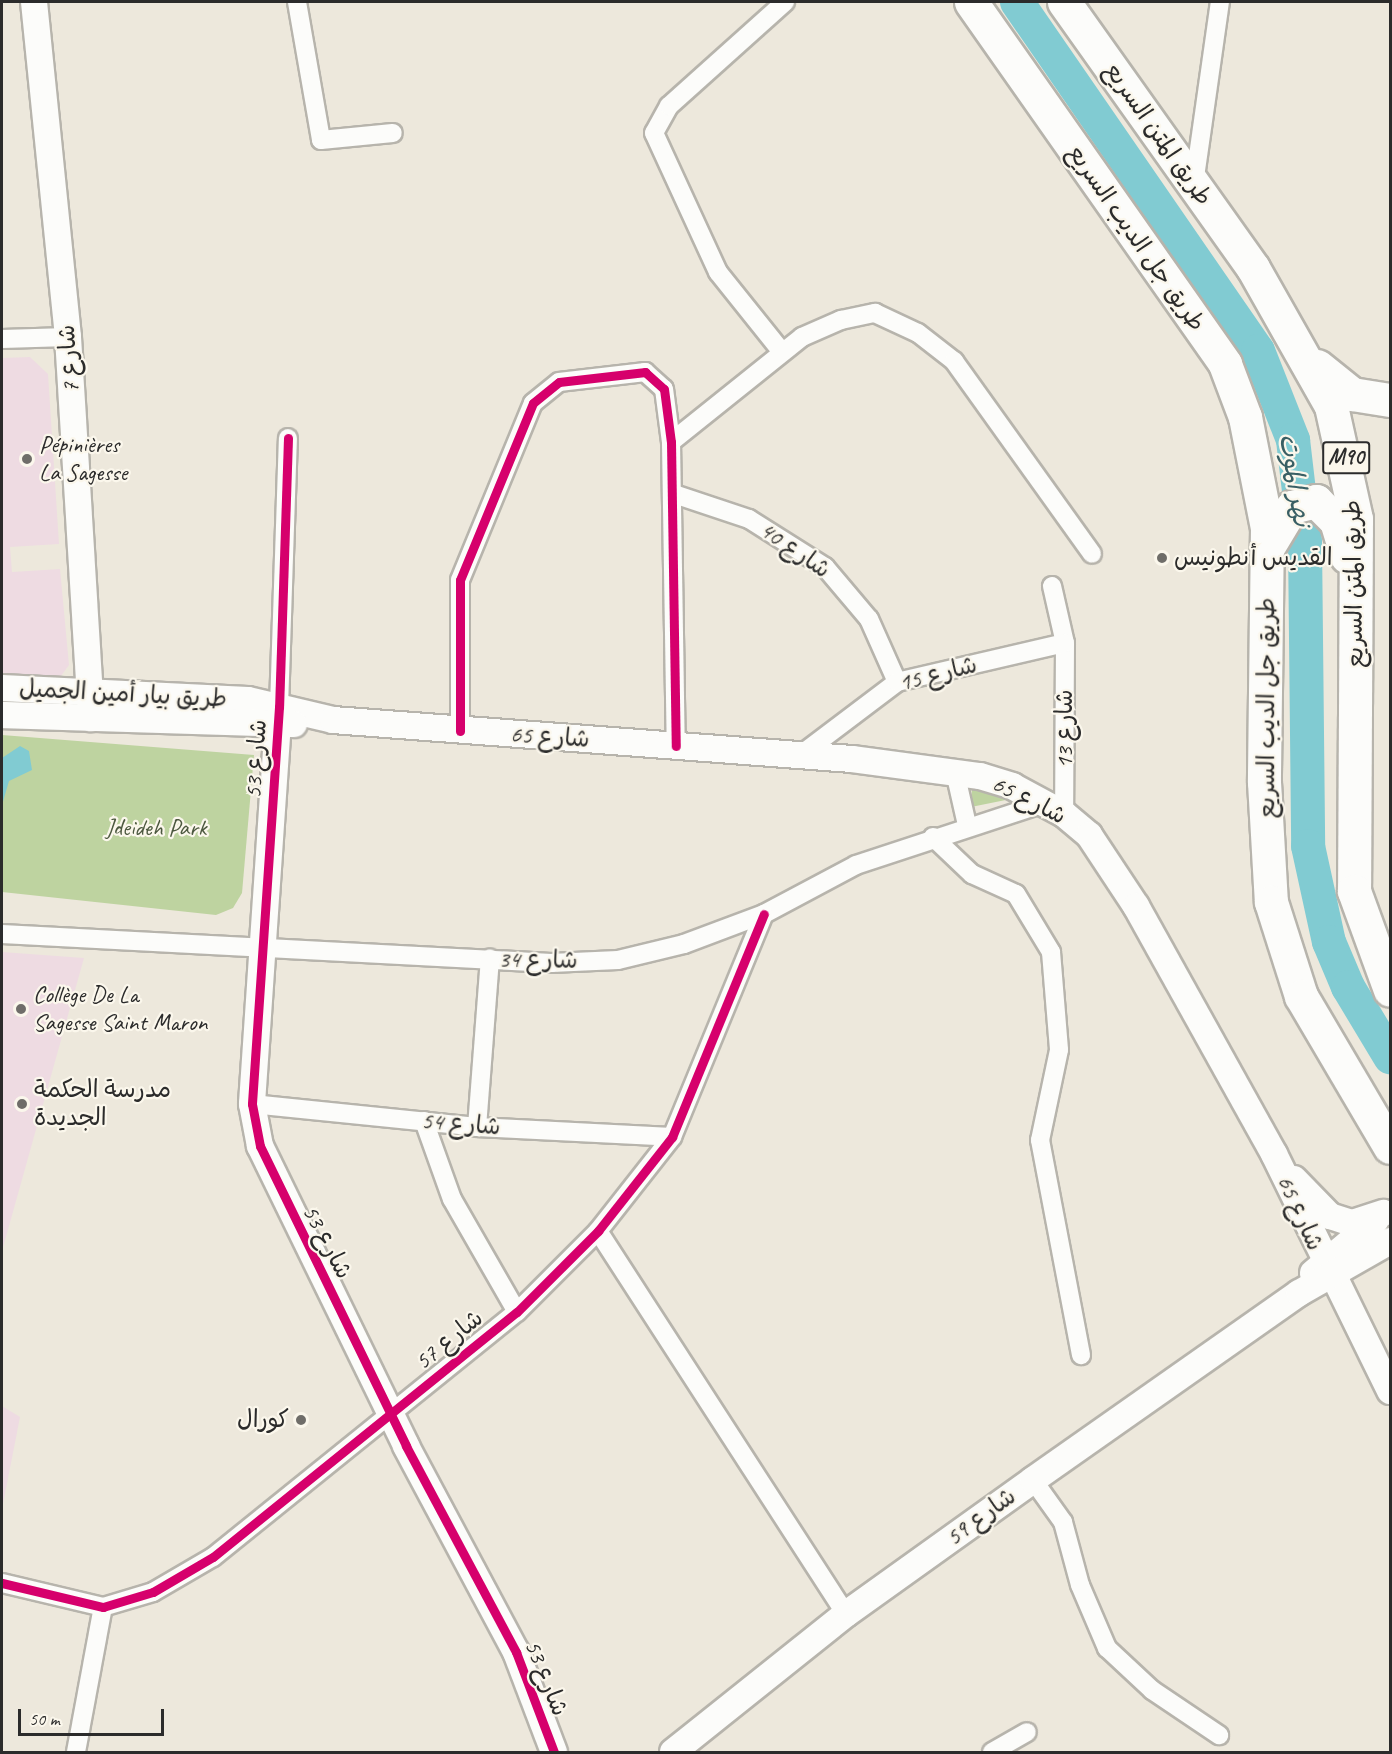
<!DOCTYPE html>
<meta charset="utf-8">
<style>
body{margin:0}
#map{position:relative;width:1392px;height:1754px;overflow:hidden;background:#ede8dc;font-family:Caveat,"Playpen Sans Arabic",sans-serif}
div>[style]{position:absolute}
.built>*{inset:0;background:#eedbe2}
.green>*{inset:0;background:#bed3a0}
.water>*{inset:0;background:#81cbd2}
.river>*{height:34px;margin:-17px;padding:0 17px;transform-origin:17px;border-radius:17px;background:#81cbd2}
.roads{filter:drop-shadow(2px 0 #b7b4ac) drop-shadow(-2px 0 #b7b4ac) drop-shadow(0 2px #b7b4ac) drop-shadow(0 -2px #b7b4ac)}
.street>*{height:18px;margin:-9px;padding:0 9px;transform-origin:9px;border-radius:9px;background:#fcfcfa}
.secondary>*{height:26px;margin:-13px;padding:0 13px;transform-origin:13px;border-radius:13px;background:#fcfcfa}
.highway>*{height:33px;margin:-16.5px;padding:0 16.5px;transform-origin:16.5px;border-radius:16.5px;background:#fcfcfa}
.cycleway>*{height:9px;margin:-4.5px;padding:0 4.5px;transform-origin:4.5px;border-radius:4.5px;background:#d6006c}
.dots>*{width:16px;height:16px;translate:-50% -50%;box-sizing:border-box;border:3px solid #fbf7ec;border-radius:50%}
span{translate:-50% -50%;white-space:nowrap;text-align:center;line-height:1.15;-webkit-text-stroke:4.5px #fbf7ec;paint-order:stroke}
.shield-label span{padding:2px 4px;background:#fbf7ec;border:2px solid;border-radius:4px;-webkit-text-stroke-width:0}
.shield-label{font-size:22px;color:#2b2b2b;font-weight:700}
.street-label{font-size:24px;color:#2b2b2b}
.poi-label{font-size:24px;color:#2b2b2b}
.left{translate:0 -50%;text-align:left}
.right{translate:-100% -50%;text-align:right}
.park-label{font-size:24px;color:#4c583f}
.water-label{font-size:26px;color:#395f64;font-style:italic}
.frame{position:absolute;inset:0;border:3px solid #2b2b2b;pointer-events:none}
.scale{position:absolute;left:18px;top:1709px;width:146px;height:27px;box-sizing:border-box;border:3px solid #2b2b2b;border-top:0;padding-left:8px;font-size:18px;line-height:21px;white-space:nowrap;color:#2b2b2b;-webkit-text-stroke:4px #fbf7ec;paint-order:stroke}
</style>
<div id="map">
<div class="built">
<i style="clip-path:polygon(30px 357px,48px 374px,59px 544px,10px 547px,12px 572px,60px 569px,69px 665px,58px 680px,2px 676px,2px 358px)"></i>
<i style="clip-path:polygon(2px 952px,84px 958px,2px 1251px)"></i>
<i style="clip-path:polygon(2px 1406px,20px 1417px,2px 1509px)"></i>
</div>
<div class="green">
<i style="clip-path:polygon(2px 735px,254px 755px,242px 893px,233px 908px,216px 915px,2px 892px)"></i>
<i style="clip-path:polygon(972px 787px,1021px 797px,971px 807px)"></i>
</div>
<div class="water">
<i style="clip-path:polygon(20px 746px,29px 751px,32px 770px,9px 781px,2px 805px,2px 758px)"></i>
</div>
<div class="river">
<i style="left:1017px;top:2px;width:424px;rotate:55.4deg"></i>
<i style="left:1258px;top:351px;width:96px;rotate:68.5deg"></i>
<i style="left:1293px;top:440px;width:103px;rotate:83.3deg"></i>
<i style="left:1305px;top:542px;width:304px;rotate:89.4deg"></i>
<i style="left:1308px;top:846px;width:98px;rotate:77.7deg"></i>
<i style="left:1329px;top:942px;width:49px;rotate:67.1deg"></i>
<i style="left:1348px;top:987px;width:82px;rotate:59deg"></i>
</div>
<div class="roads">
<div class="street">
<i style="left:297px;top:2px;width:140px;rotate:80.1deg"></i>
<i style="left:321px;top:140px;width:72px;rotate:-5.6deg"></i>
<i style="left:1194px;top:184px;width:184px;rotate:-81.9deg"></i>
<i style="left:2px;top:339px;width:66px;rotate:-1.7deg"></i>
<i style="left:782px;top:352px;width:102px;rotate:-128.7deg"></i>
<i style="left:718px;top:272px;width:153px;rotate:-114.7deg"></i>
<i style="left:654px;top:133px;width:31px;rotate:-61deg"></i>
<i style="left:669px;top:106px;width:156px;rotate:-41.9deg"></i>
<i style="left:671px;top:442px;width:168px;rotate:-38.7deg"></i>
<i style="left:802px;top:337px;width:43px;rotate:-23.6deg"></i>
<i style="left:841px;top:320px;width:35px;rotate:-12deg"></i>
<i style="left:875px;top:313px;width:47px;rotate:24.9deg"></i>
<i style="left:918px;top:333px;width:46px;rotate:37.9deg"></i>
<i style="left:954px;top:361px;width:237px;rotate:54.4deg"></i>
<i style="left:674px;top:494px;width:79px;rotate:18.4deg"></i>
<i style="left:749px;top:519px;width:90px;rotate:32.3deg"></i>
<i style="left:825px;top:567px;width:68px;rotate:49.8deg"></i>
<i style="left:869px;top:619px;width:69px;rotate:66deg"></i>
<i style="left:1052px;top:586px;width:58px;rotate:77.2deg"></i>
<i style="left:1065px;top:643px;width:171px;rotate:90.3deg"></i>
<i style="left:279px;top:707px;width:269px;rotate:-88.1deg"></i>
<i style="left:460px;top:731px;width:151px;rotate:-90deg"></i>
<i style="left:460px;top:580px;width:191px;rotate:-67.6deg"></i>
<i style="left:533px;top:403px;width:33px;rotate:-39deg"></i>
<i style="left:559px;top:382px;width:87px;rotate:-6.6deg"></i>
<i style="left:645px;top:372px;width:25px;rotate:42deg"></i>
<i style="left:664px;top:389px;width:53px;rotate:82.5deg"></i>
<i style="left:671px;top:442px;width:304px;rotate:89.1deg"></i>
<i style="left:798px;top:757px;width:124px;rotate:-37.1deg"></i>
<i style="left:897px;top:682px;width:172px;rotate:-13.1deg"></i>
<i style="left:955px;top:772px;width:54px;rotate:77.2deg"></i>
<i style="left:933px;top:837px;width:54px;rotate:43.5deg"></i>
<i style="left:972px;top:874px;width:48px;rotate:24.4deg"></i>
<i style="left:1016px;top:894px;width:68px;rotate:58.9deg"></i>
<i style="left:1051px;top:952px;width:98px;rotate:85.3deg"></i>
<i style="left:1059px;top:1050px;width:92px;rotate:101.9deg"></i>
<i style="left:1040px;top:1140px;width:219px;rotate:79.2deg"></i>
<i style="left:2px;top:934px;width:550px;rotate:3.02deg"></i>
<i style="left:551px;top:963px;width:67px;rotate:-2.6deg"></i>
<i style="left:618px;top:960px;width:68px;rotate:-13.6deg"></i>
<i style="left:684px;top:944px;width:85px;rotate:-20.6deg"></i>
<i style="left:764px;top:914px;width:104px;rotate:-28deg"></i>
<i style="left:856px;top:865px;width:199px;rotate:-18.2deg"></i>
<i style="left:252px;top:1104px;width:226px;rotate:5.8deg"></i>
<i style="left:477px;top:1127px;width:195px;rotate:2.9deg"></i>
<i style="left:424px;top:1121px;width:83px;rotate:70.3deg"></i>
<i style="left:452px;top:1199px;width:130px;rotate:60.1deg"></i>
<i style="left:477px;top:1127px;width:169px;rotate:-85.6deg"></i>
<i style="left:598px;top:1231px;width:456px;rotate:57.1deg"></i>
<i style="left:1033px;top:1480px;width:52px;rotate:54.5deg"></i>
<i style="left:1063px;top:1522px;width:65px;rotate:74.9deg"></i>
<i style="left:1080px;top:1585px;width:69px;rotate:66.8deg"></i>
<i style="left:1107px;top:1648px;width:62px;rotate:43deg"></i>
<i style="left:1152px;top:1690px;width:81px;rotate:33.9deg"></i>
<i style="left:2px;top:1583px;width:104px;rotate:13.4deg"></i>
<i style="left:103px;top:1607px;width:52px;rotate:-16.7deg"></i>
<i style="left:153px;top:1592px;width:69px;rotate:-30.3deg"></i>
<i style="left:213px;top:1557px;width:390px;rotate:-38.9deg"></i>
<i style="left:517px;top:1312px;width:115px;rotate:-45deg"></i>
<i style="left:598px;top:1231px;width:120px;rotate:-51.8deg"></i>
<i style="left:672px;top:1137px;width:241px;rotate:-67.6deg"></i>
<i style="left:76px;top:1752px;width:147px;rotate:-79.5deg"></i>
<i style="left:992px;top:1752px;width:40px;rotate:-29.7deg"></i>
</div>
<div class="secondary">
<i style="left:34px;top:2px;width:337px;rotate:84.2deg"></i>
<i style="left:68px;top:337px;width:382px;rotate:86.5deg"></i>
<i style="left:2px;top:688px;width:246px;rotate:2.8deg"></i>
<i style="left:248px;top:700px;width:87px;rotate:13.2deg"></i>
<i style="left:333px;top:720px;width:520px;rotate:4.3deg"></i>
<i style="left:852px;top:759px;width:129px;rotate:7.6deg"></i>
<i style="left:980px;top:776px;width:34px;rotate:17deg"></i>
<i style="left:1012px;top:786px;width:59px;rotate:28.3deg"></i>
<i style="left:1064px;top:814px;width:33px;rotate:40deg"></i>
<i style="left:1089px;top:835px;width:85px;rotate:56.5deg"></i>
<i style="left:1136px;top:906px;width:284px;rotate:60.9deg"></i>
<i style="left:1274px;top:1154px;width:264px;rotate:63.9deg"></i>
<i style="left:279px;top:707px;width:398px;rotate:93.9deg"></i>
<i style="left:252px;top:1104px;width:43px;rotate:79.2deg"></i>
<i style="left:260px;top:1146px;width:334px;rotate:64deg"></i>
<i style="left:406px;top:1446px;width:234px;rotate:61.9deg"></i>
<i style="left:516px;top:1652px;width:107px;rotate:69.2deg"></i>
<i style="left:2px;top:715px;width:292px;rotate:1.8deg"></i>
<i style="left:1294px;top:1179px;width:52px;rotate:45.8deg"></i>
<i style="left:1330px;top:1216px;width:23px;rotate:18deg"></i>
<i style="left:1352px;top:1223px;width:33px;rotate:-18deg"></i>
<i style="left:1313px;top:1273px;width:82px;rotate:-40.1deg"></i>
<i style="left:673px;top:1752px;width:221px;rotate:-38.6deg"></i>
<i style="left:846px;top:1614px;width:230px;rotate:-35.6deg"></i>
<i style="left:1033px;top:1480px;width:325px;rotate:-35.1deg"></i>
<i style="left:1299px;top:1293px;width:105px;rotate:-29.7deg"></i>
</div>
<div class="highway">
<i style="left:971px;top:2px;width:442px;rotate:54.9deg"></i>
<i style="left:1225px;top:364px;width:57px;rotate:69.3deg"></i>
<i style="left:1245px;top:417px;width:113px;rotate:78.8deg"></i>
<i style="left:1267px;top:528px;width:254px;rotate:90.7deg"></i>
<i style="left:1264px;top:782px;width:120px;rotate:86.7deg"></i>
<i style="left:1271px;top:902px;width:99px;rotate:72.3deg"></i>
<i style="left:1301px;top:996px;width:175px;rotate:59.5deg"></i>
<i style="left:1064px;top:2px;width:326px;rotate:54.6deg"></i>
<i style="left:1253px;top:268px;width:159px;rotate:60.5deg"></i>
<i style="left:1331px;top:406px;width:116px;rotate:77.5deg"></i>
<i style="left:1356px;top:519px;width:372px;rotate:90.3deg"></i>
<i style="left:1354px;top:891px;width:105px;rotate:70deg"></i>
<i style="left:1317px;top:366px;width:45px;rotate:38.7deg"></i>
<i style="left:1352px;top:394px;width:38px;rotate:9deg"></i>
<i style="left:1268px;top:547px;width:47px;rotate:-59deg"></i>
<i style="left:1292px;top:507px;width:25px;rotate:-14deg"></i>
<i style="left:1316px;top:501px;width:28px;rotate:45deg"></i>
<i style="left:1336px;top:521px;width:37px;rotate:73deg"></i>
</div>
</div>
<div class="cycleway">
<i style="left:288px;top:438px;width:269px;rotate:91.9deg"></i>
<i style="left:279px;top:707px;width:398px;rotate:93.9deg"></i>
<i style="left:252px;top:1104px;width:43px;rotate:79.2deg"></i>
<i style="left:260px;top:1146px;width:334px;rotate:64deg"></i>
<i style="left:406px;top:1446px;width:234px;rotate:61.9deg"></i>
<i style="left:516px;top:1652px;width:107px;rotate:69.2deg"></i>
<i style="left:460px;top:731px;width:151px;rotate:-90deg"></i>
<i style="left:460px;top:580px;width:191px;rotate:-67.6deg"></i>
<i style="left:533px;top:403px;width:33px;rotate:-39deg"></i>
<i style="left:559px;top:382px;width:87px;rotate:-6.6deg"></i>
<i style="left:645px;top:372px;width:25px;rotate:42deg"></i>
<i style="left:664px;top:389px;width:53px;rotate:82.5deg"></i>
<i style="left:671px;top:442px;width:304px;rotate:89.1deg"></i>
<i style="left:2px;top:1583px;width:104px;rotate:13.4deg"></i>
<i style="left:103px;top:1607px;width:52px;rotate:-16.7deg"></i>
<i style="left:153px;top:1592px;width:69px;rotate:-30.3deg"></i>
<i style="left:213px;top:1557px;width:390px;rotate:-38.9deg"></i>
<i style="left:517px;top:1312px;width:115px;rotate:-45deg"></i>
<i style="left:598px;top:1231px;width:120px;rotate:-51.8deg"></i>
<i style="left:672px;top:1137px;width:241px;rotate:-67.6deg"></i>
</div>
<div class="dots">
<i style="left:27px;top:459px;background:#6f6d69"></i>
<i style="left:1162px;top:558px;background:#6f6d69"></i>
<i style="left:21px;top:1009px;background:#6f6d69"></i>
<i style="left:22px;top:1104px;background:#6f6d69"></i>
<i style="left:301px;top:1420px;background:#6f6d69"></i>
</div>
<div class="shield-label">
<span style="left:1346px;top:458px">M90</span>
</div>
<div class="street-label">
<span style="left:1158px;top:134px;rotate:55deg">طريق المتن السريع</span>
<span style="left:1136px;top:238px;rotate:55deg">طريق جل الديب السريع</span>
<span style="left:69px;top:359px;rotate:-94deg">شارع 7</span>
<span style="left:795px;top:550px;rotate:35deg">شارع 40</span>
<span style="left:1354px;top:584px;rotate:-91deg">طريق المتن السريع</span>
<span style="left:938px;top:674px;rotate:-14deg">شارع 15</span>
<span style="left:123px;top:694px;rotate:3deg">طريق بيار أمين الجميل</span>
<span style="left:1267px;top:708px;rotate:-90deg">طريق جل الديب السريع</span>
<span style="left:1065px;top:729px;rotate:-90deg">شارع 13</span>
<span style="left:550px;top:737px;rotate:4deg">شارع 65</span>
<span style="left:256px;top:759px;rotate:-86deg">شارع 53</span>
<span style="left:1029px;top:800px;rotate:27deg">شارع 65</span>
<span style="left:538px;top:960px;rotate:1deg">شارع 34</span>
<span style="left:461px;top:1124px;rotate:5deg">شارع 54</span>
<span style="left:1300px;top:1213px;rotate:66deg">شارع 65</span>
<span style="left:327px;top:1242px;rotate:62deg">شارع 53</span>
<span style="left:449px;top:1340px;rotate:-39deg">شارع 57</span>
<span style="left:981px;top:1517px;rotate:-36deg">شارع 59</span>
<span style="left:546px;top:1678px;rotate:68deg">شارع 53</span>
</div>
<div class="poi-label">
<span class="left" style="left:39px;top:459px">Pépinières<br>La Sagesse</span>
<span class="left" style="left:1174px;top:558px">القديس أنطونيس</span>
<span class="left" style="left:33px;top:1009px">Collège De La<br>Sagesse Saint Maron</span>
<span class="left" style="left:34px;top:1104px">مدرسة الحكمة<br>الجديدة</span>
<span class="right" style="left:289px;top:1420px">كورال</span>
</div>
<div class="park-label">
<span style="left:156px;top:828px">Jdeideh Park</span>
</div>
<div class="water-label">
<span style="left:1295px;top:480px;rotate:81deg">نهر الموت</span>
</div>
<div class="frame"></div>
<div class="scale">50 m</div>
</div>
